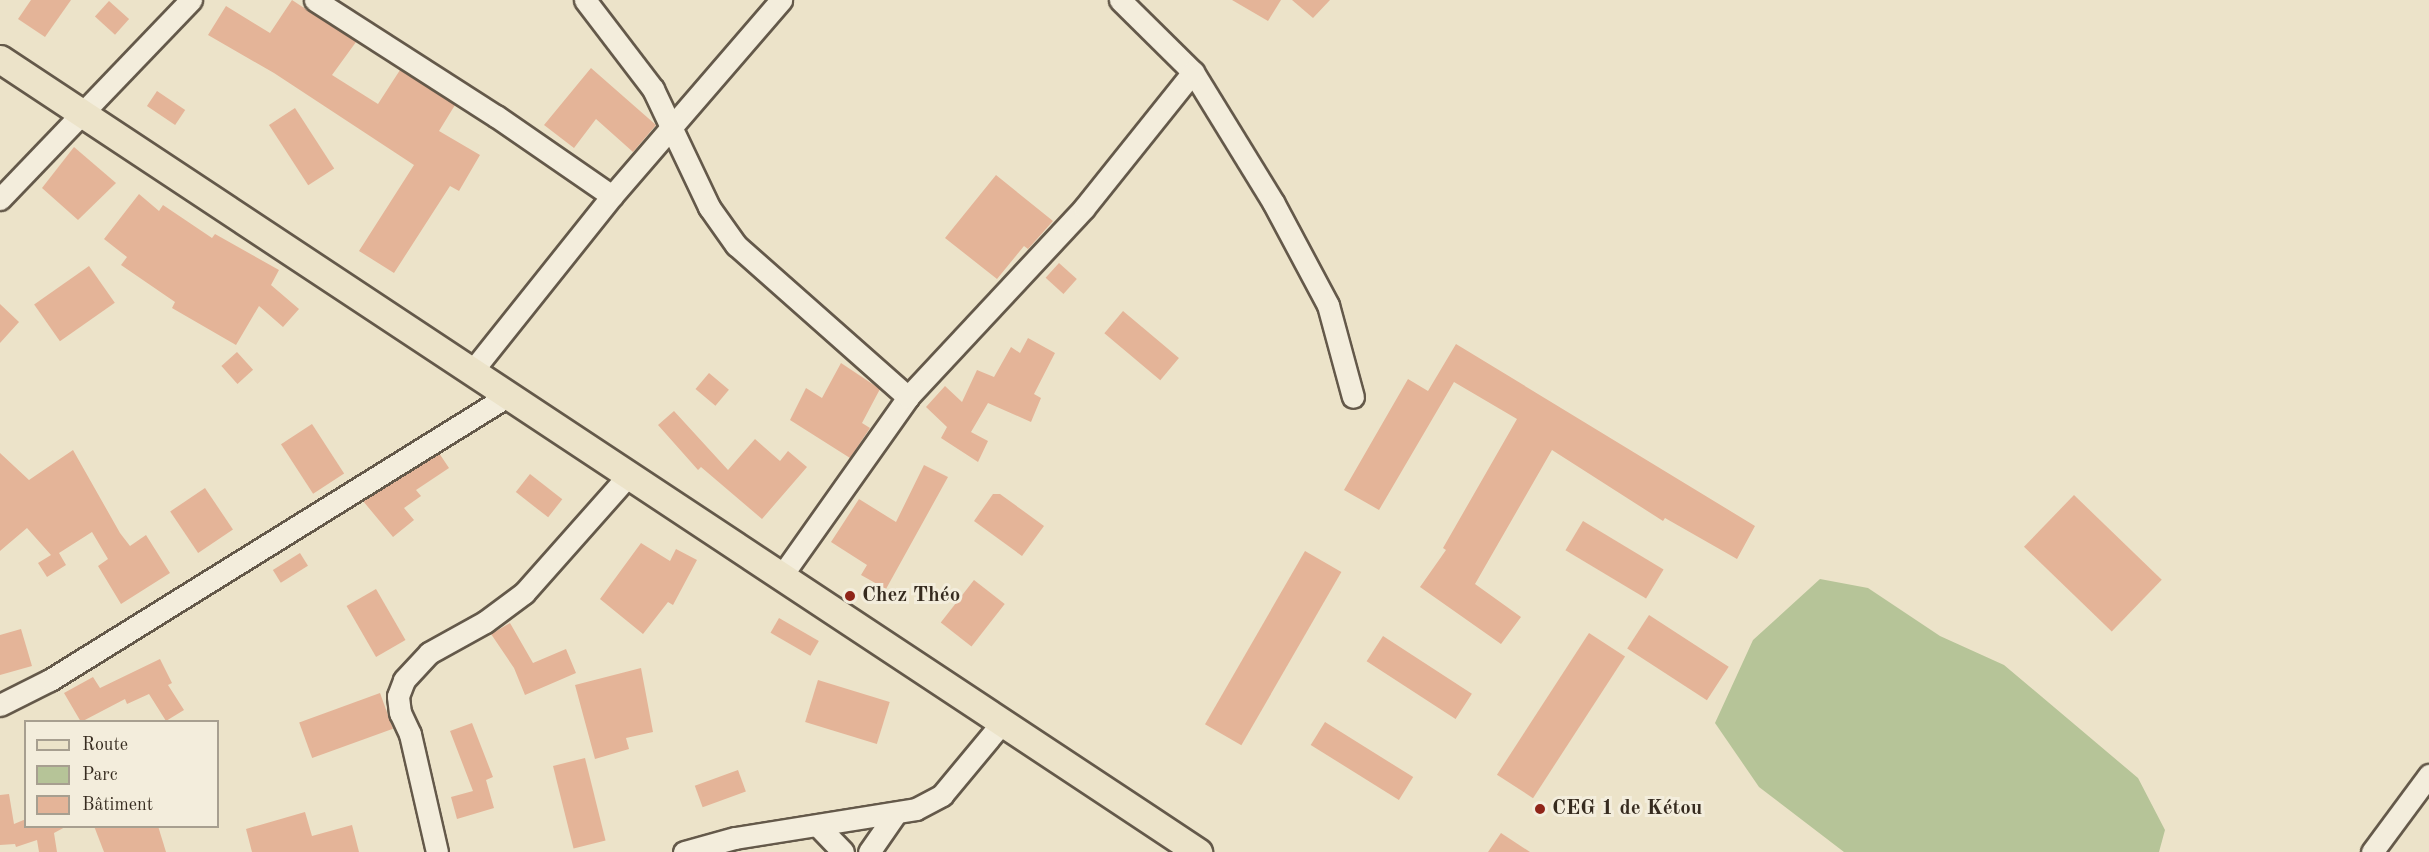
<!DOCTYPE html>
<meta charset="utf-8">
<style>
body{margin:0}
#map{position:relative;width:2429px;height:852px;overflow:hidden;background:#ece3c9;font-family:"Old Standard TT",serif}
div>[style]{position:absolute}
.green>*{inset:0;background:#b6c498}
.building>*{inset:0;background:#e4b498;transform-origin:0 0}
.roads{filter:drop-shadow(2px 0 #64594a) drop-shadow(-2px 0 #64594a) drop-shadow(0 2px #64594a) drop-shadow(0 -2px #64594a)}
.minor>*{height:21px;margin:-10.5px;padding:0 10.5px;transform-origin:10.5px;border-radius:10.5px;background:#f3eddc}
.major>*{height:27px;margin:-13.5px;padding:0 13.5px;transform-origin:13.5px;border-radius:13.5px;background:#ece3c9}
.dots>*{width:16px;height:16px;translate:-50% -50%;box-sizing:border-box;border:3px solid #f3eddc;border-radius:50%}
span{translate:-50% -50%;white-space:nowrap;text-align:center;line-height:1.15;-webkit-text-stroke:6px #f3eddc;paint-order:stroke}
.poi-label{font-size:21px;color:#362b1f;font-weight:700}
.left{translate:0 -50%;text-align:left}
.legend{position:absolute;left:24px;top:720px;width:195px;height:108px;box-sizing:border-box;background:#f3eddc;border:2px solid #a79f90;margin:0;padding:8px 10px;list-style:none;font-size:18px;color:#362b1f}
.legend li{display:flex;align-items:center;gap:12px;height:30px}
.legend b{width:30px;border:2px solid #a79f90}
</style>
<div id="map">
<div class="green">
<i style="clip-path:polygon(1820px 579px,1868px 588px,1940px 636px,2004px 665px,2138px 778px,2165px 830px,2159px 852px,1844px 852px,1759px 787px,1715px 723px,1753px 640px)"></i>
</div>
<div class="building">
<i style="clip-path:polygon(31px 0,71px 0,45px 37px,18px 19px)"></i>
<i style="clip-path:polygon(292px 0,356px 42px,332px 75px,378px 104px,400px 70px,455px 105px,439px 131px,480px 155px,459px 191px,450px 186px,394px 273px,359px 251px,414px 165px,274px 73px,208px 35px,226px 6px,270px 33px)"></i>
<i style="clip-path:polygon(1232px 0,1281px 0,1268px 21px)"></i>
<i style="clip-path:polygon(1292px 0,1330px 0,1313px 18px)"></i>
<i style="left:109px;top:1px;width:27px;height:21px;rotate:42deg"></i>
<i style="clip-path:polygon(591px 68px,656px 125px,633px 152px,596px 119px,574px 148px,544px 125px)"></i>
<i style="left:157px;top:91px;width:34px;height:18px;rotate:34deg"></i>
<i style="left:295px;top:108px;width:72px;height:31px;rotate:57deg"></i>
<i style="clip-path:polygon(74px 147px,116px 183px,78px 220px,42px 188px)"></i>
<i style="clip-path:polygon(996px 175px,1053px 221px,1028px 249px,1024px 246px,997px 279px,945px 238px)"></i>
<i style="clip-path:polygon(139px 194px,159px 211px,163px 205px,212px 238px,215px 234px,279px 270px,271px 285px,299px 309px,283px 327px,259px 306px,236px 345px,172px 308px,175px 302px,121px 265px,127px 257px,104px 239px)"></i>
<i style="left:1059px;top:263px;width:24px;height:20px;rotate:42deg"></i>
<i style="left:89px;top:266px;width:45px;height:67px;rotate:55deg"></i>
<i style="clip-path:polygon(0 304px,19px 322px,0 343px)"></i>
<i style="left:1123px;top:311px;width:73px;height:29px;rotate:40deg"></i>
<i style="clip-path:polygon(1028px 338px,1055px 353px,1034px 394px,1041px 398px,1031px 422px,988px 403px,971px 432px,988px 441px,978px 462px,941px 438px,947px 427px,926px 407px,945px 386px,962px 402px,977px 370px,994px 377px,1011px 347px,1020px 353px)"></i>
<i style="clip-path:polygon(1456px 344px,1755px 526px,1737px 559px,1665px 518px,1663px 521px,1552px 450px,1475px 584px,1521px 617px,1501px 644px,1420px 587px,1446px 550px,1443px 548px,1517px 419px,1454px 382px,1379px 510px,1344px 490px,1408px 379px,1428px 391px)"></i>
<i style="left:237px;top:352px;width:24px;height:21px;rotate:48deg"></i>
<i style="clip-path:polygon(841px 363px,880px 389px,862px 423px,870px 428px,850px 458px,790px 420px,806px 388px,822px 398px)"></i>
<i style="left:709px;top:373px;width:26px;height:21px;rotate:40deg"></i>
<i style="clip-path:polygon(674px 411px,728px 470px,755px 439px,780px 461px,788px 451px,807px 467px,762px 519px,701px 467px,698px 470px,658px 425px)"></i>
<i style="left:312px;top:424px;width:59px;height:37px;rotate:57deg"></i>
<i style="clip-path:polygon(73px 450px,120px 533px,130px 546px,146px 535px,170px 573px,121px 604px,98px 566px,108px 559px,92px 532px,59px 553px,66px 565px,47px 577px,38px 563px,51px 555px,27px 528px,0 551px,0 453px,29px 480px)"></i>
<i style="clip-path:polygon(439px 453px,449px 468px,416px 490px,421px 496px,404px 508px,414px 520px,393px 537px,363px 501px)"></i>
<i style="clip-path:polygon(924px 465px,948px 477px,886px 589px,861px 575px,867px 565px,831px 542px,859px 499px,896px 522px)"></i>
<i style="left:530px;top:474px;width:41px;height:23px;rotate:38deg"></i>
<i style="left:205px;top:488px;width:50px;height:42px;rotate:56deg"></i>
<i style="clip-path:polygon(993px 494px,1000px 494px,1044px 526px,1022px 556px,974px 521px)"></i>
<i style="left:2074px;top:495px;width:122px;height:72px;rotate:44deg"></i>
<i style="left:1583px;top:521px;width:94px;height:34px;rotate:31deg"></i>
<i style="clip-path:polygon(641px 543px,670px 561px,676px 549px,697px 560px,673px 605px,668px 602px,643px 634px,600px 599px)"></i>
<i style="left:1305px;top:551px;width:42px;height:200px;rotate:30deg"></i>
<i style="left:300px;top:553px;width:15px;height:32px;rotate:58deg"></i>
<i style="left:974px;top:580px;width:39px;height:54px;rotate:38deg"></i>
<i style="left:376px;top:589px;width:59px;height:34px;rotate:60deg"></i>
<i style="left:1649px;top:615px;width:95px;height:40px;rotate:33deg"></i>
<i style="left:779px;top:618px;width:46px;height:17px;rotate:30deg"></i>
<i style="clip-path:polygon(510px 623px,533px 663px,566px 649px,576px 673px,525px 695px,514px 668px,491px 634px)"></i>
<i style="clip-path:polygon(21px 629px,32px 666px,0 675px,0 635px)"></i>
<i style="left:1589px;top:633px;width:43px;height:169px;rotate:33deg"></i>
<i style="left:1383px;top:636px;width:106px;height:30px;rotate:33deg"></i>
<i style="clip-path:polygon(160px 659px,172px 683px,168px 685px,184px 710px,166px 721px,149px 694px,127px 704px,125px 699px,81px 722px,64px 693px,93px 677px,100px 688px)"></i>
<i style="clip-path:polygon(641px 668px,653px 732px,626px 738px,629px 749px,595px 759px,575px 685px)"></i>
<i style="left:818px;top:680px;width:75px;height:44px;rotate:17deg"></i>
<i style="left:380px;top:693px;width:38px;height:86px;rotate:70deg"></i>
<i style="left:1325px;top:722px;width:104px;height:27px;rotate:32deg"></i>
<i style="clip-path:polygon(472px 723px,493px 777px,486px 780px,494px 808px,457px 819px,451px 797px,473px 791px,450px 731px)"></i>
<i style="left:585px;top:758px;width:85px;height:33px;rotate:76deg"></i>
<i style="left:738px;top:770px;width:23px;height:46px;rotate:70deg"></i>
<i style="clip-path:polygon(9px 794px,14px 824px,26px 819px,26px 826px,67px 826px,54px 833px,57px 852px,39px 852px,37px 840px,16px 847px,15px 844px,0 845px,0 795px)"></i>
<i style="clip-path:polygon(305px 812px,312px 836px,352px 825px,359px 852px,252px 852px,246px 829px)"></i>
<i style="clip-path:polygon(94px 826px,158px 826px,166px 852px,104px 852px)"></i>
<i style="clip-path:polygon(1501px 833px,1530px 852px,1488px 852px)"></i>
</div>
<div class="roads">
<div class="minor">
<i style="left:315px;top:0;width:215px;rotate:32.7deg"></i>
<i style="left:496px;top:116px;width:141px;rotate:34.6deg"></i>
<i style="left:585px;top:0;width:112px;rotate:52.6deg"></i>
<i style="left:653px;top:89px;width:131px;rotate:64.6deg"></i>
<i style="left:709px;top:207px;width:47px;rotate:54.6deg"></i>
<i style="left:736px;top:245px;width:230px;rotate:41.5deg"></i>
<i style="left:1120px;top:0;width:103px;rotate:44.6deg"></i>
<i style="left:1193px;top:72px;width:153px;rotate:58.4deg"></i>
<i style="left:1273px;top:202px;width:117px;rotate:61.9deg"></i>
<i style="left:1328px;top:305px;width:95px;rotate:74.8deg"></i>
<i style="left:0;top:199px;width:276px;rotate:-46.2deg"></i>
<i style="left:473px;top:370px;width:223px;rotate:-51.4deg"></i>
<i style="left:612px;top:196px;width:259px;rotate:-49.2deg"></i>
<i style="left:780px;top:578px;width:222px;rotate:-54.7deg"></i>
<i style="left:908px;top:397px;width:258px;rotate:-47deg"></i>
<i style="left:1084px;top:208px;width:174px;rotate:-51.3deg"></i>
<i style="left:0;top:705px;width:56px;rotate:-26.6deg"></i>
<i style="left:50px;top:680px;width:540px;rotate:-31.84deg"></i>
<i style="left:818px;top:826px;width:36px;rotate:46deg"></i>
<i style="left:437px;top:852px;width:121px;rotate:-102.9deg"></i>
<i style="left:410px;top:734px;width:23px;rotate:-115deg"></i>
<i style="left:400px;top:713px;width:17px;rotate:-97deg"></i>
<i style="left:398px;top:696px;width:17px;rotate:-69deg"></i>
<i style="left:404px;top:680px;width:37px;rotate:-47deg"></i>
<i style="left:429px;top:653px;width:64px;rotate:-29deg"></i>
<i style="left:485px;top:622px;width:49px;rotate:-36.6deg"></i>
<i style="left:524px;top:593px;width:155px;rotate:-48.4deg"></i>
<i style="left:684px;top:852px;width:53px;rotate:-15.4deg"></i>
<i style="left:735px;top:838px;width:183px;rotate:-9.1deg"></i>
<i style="left:916px;top:809px;width:30px;rotate:-28deg"></i>
<i style="left:942px;top:795px;width:92px;rotate:-50.3deg"></i>
<i style="left:869px;top:852px;width:44px;rotate:-55.2deg"></i>
<i style="left:2372px;top:852px;width:96px;rotate:-53.5deg"></i>
</div>
<div class="major">
<i style="left:0;top:59px;width:1437px;rotate:33.5deg"></i>
</div>
</div>
<div class="dots">
<i style="left:850px;top:596px;background:#8f2418"></i>
<i style="left:1540px;top:809px;background:#8f2418"></i>
</div>
<div class="poi-label">
<span class="left" style="left:862px;top:596px">Chez Théo</span>
<span class="left" style="left:1552px;top:809px">CEG 1 de Kétou</span>
</div>
<ul class="legend">
<li><b style="height:8px;background:#ece3c9"></b>Route</li>
<li><b style="height:16px;background:#b6c498"></b>Parc</li>
<li><b style="height:16px;background:#e4b498"></b>Bâtiment</li>
</ul>
</div>
